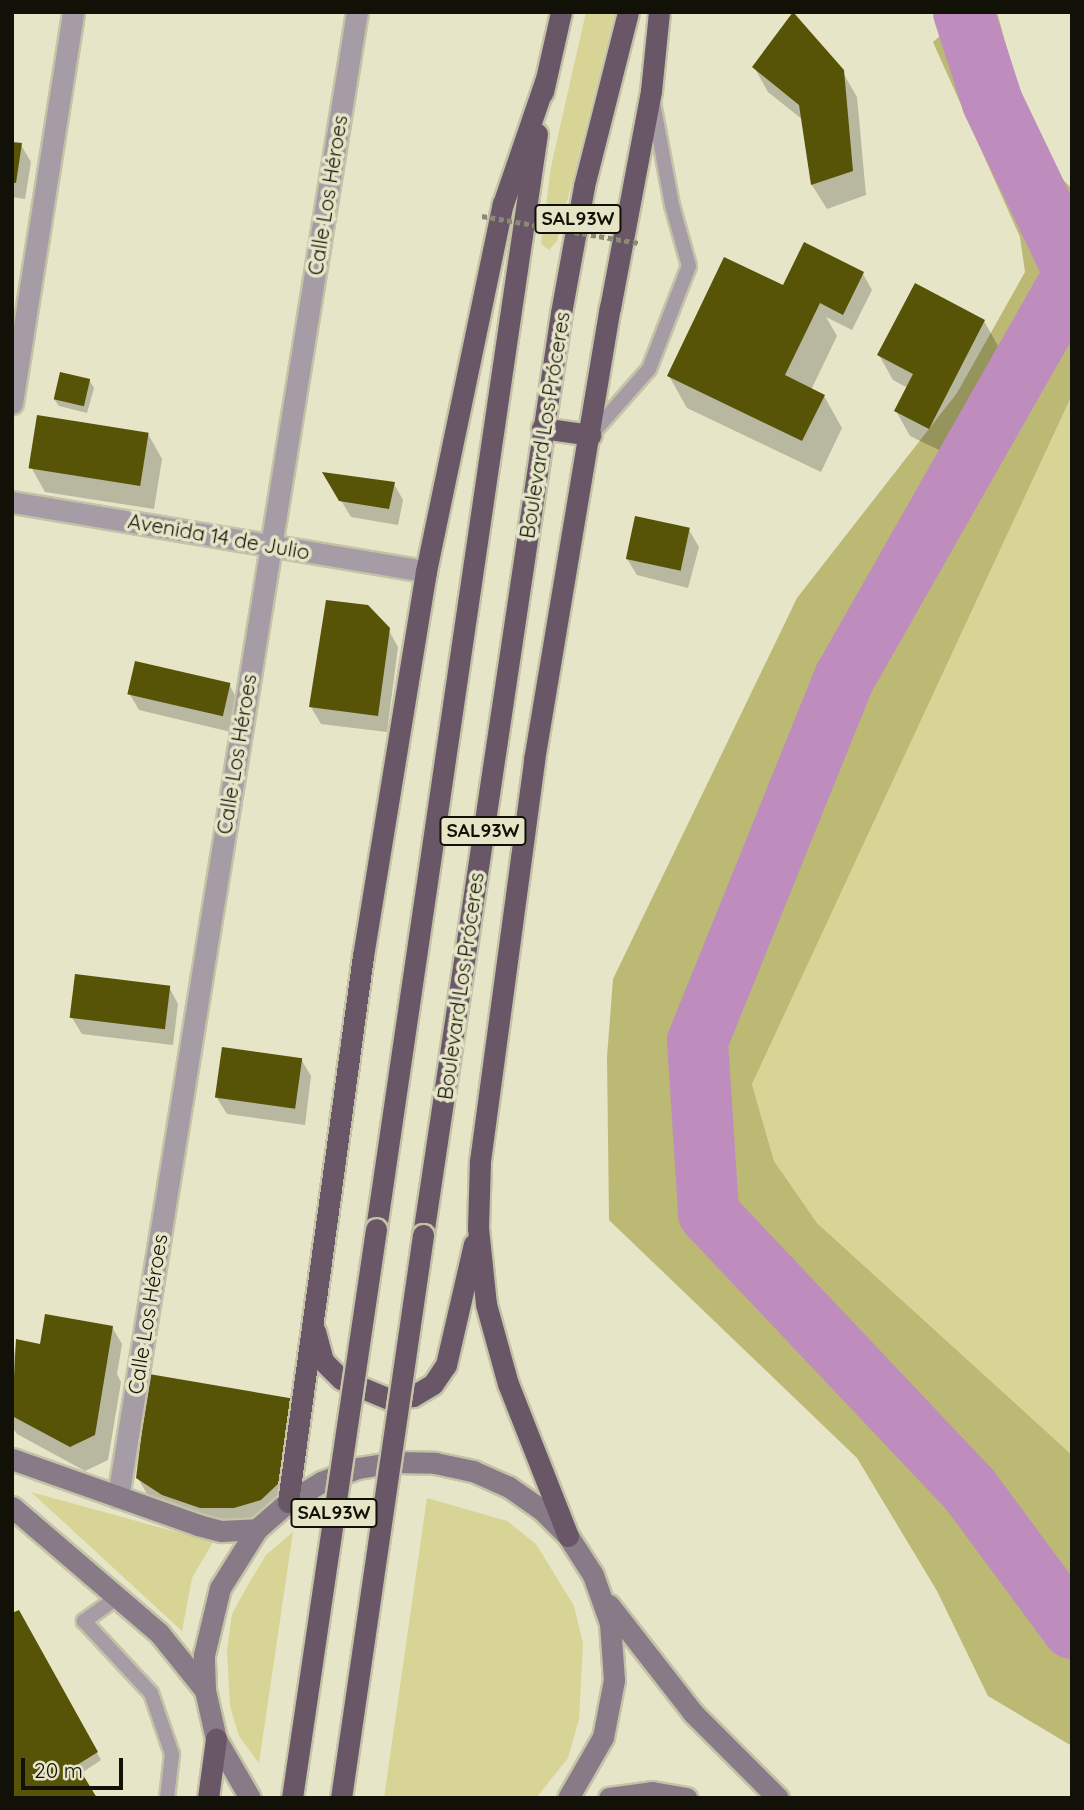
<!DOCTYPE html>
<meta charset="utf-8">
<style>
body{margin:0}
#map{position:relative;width:1084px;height:1810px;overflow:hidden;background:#e6e5c7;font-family:Quicksand,sans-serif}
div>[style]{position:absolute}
.green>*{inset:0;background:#d7d496}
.forest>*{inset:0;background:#bcb975}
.shadow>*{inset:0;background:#0003}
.river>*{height:61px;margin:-30.5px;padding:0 30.5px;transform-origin:30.5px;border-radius:30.5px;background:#be8dbd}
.building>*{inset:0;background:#575307;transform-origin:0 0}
.roads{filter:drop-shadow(2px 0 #c4c3a8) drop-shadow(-2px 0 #c4c3a8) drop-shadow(0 2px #c4c3a8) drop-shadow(0 -2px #c4c3a8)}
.service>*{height:14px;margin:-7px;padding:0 7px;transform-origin:7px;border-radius:7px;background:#a59ca5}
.minor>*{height:21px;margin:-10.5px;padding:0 10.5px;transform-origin:10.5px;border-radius:10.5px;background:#a59ca5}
.secondary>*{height:21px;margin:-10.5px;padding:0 10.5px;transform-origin:10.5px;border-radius:10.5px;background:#887a87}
.trunk>*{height:21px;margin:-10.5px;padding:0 10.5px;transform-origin:10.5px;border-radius:10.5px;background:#695768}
.path-bridge>*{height:4.5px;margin-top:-2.25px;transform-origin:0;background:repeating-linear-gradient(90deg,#8b8a75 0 5px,transparent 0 8.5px)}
.bridges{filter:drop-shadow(2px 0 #c4c3a8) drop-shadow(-2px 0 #c4c3a8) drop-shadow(0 2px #c4c3a8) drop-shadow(0 -2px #c4c3a8)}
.trunk-bridge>*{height:21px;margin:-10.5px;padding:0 10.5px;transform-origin:10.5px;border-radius:10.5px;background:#695768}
span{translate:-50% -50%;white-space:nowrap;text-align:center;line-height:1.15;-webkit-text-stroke:7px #e6e5c7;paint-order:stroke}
.shield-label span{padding:2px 5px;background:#e6e5c7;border:2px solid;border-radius:5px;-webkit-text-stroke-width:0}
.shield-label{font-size:19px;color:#121107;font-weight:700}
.street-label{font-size:21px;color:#121107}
.frame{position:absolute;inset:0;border:14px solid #121107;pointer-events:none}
.scale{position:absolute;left:21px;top:1758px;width:102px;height:32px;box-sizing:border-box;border:4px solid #121107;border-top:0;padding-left:9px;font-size:21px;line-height:24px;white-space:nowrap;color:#121107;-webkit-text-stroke:5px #e6e5c7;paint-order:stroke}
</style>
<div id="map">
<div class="green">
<i style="clip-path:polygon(586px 12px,615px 12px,557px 241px,549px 250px,541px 244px,551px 167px)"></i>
<i style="clip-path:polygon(1072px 395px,1072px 1455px,817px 1223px,774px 1161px,752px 1083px)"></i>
<i style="clip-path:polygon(31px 1492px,213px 1542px,192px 1578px,182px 1631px)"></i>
<i style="clip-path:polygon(427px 1498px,507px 1521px,536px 1544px,574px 1606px,583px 1643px,579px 1719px,568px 1758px,536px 1798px,384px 1798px)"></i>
<i style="clip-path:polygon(293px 1532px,259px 1763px,239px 1736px,230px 1706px,227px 1651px,232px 1614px,248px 1585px,266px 1555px)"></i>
</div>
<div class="forest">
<i style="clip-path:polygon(968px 12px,997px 12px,1035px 151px,1072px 189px,1072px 395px,752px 1084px,774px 1161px,817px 1223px,1072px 1455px,1072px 1746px,988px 1696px,937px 1591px,857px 1458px,609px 1220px,607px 1057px,613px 979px,797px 598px,957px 393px,1025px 272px,1020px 237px,933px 42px)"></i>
</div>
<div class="shadow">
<i style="clip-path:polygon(795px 14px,842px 71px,857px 97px,866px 195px,827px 209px,812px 185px,803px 120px,768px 92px,754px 67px)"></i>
<i style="clip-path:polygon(12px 144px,21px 145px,31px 162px,25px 199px,12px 197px)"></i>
<i style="clip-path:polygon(863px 274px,872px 290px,852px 330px,826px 317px,837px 336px,811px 390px,824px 396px,842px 428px,821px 472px,687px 408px,669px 376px,788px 290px)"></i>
<i style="clip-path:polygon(984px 321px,998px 346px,943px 452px,910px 436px,896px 411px,908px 388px,893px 380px,879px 355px)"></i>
<i style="clip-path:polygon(89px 380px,94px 388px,87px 413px,59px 406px,54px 399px)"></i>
<i style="clip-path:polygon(148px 434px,162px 459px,154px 509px,45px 492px,31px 467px)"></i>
<i style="clip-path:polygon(325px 474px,394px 484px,403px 500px,398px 525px,351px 517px)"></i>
<i style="clip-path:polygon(689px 530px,699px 547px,688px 588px,637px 575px,627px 559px)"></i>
<i style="clip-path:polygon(388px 629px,398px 647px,387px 732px,321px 724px,311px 707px)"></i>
<i style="clip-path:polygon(229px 684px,238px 701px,231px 732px,139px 710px,129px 693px)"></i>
<i style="clip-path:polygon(169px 987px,178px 1004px,173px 1045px,82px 1034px,72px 1018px)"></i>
<i style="clip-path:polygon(301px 1059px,311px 1076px,305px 1125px,227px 1114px,217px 1098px)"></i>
<i style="clip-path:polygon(112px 1327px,122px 1344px,117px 1374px,121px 1382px,108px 1460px,85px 1471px,17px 1434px,12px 1427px,12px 1364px,17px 1341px,41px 1346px)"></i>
<i style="clip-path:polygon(294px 1401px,295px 1505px,249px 1532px,152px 1503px,138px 1478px)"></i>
<i style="clip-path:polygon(18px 1612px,101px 1760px,80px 1774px,12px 1798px)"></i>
</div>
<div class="river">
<i style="left:963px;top:12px;width:95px;rotate:72.1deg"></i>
<i style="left:992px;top:102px;width:185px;rotate:64.4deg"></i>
<i style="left:1072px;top:276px;width:461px;rotate:119.6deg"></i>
<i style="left:844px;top:677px;width:393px;rotate:112deg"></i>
<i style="left:697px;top:1041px;width:172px;rotate:86.3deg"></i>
<i style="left:708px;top:1213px;width:380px;rotate:46.6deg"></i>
<i style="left:969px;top:1489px;width:173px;rotate:53.5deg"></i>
</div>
<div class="building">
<i style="clip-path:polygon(793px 12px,844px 70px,853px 171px,811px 185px,799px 105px,752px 67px)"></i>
<i style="clip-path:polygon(12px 142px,22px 143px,16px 183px,12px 182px)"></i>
<i style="clip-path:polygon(804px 242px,864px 272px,843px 315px,820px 303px,785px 375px,825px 395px,802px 441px,667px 376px,724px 257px,783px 285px)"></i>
<i style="clip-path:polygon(915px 283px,985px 320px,929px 429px,894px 411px,913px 374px,877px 355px)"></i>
<i style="left:60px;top:372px;width:31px;height:28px;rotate:13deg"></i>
<i style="left:37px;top:415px;width:113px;height:54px;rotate:9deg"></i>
<i style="clip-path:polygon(322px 472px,395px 482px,389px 509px,339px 501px)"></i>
<i style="left:635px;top:516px;width:56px;height:44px;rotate:12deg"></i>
<i style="clip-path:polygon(326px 600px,368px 605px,390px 628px,378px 716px,309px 707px)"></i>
<i style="left:135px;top:661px;width:98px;height:34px;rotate:13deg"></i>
<i style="left:75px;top:974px;width:96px;height:44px;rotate:7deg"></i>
<i style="left:222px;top:1047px;width:81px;height:51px;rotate:8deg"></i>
<i style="clip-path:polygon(45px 1314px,113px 1326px,95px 1435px,70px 1447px,12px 1416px,16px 1339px,40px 1344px)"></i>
<i style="clip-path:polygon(149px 1374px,295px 1399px,282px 1480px,261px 1500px,234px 1508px,200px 1508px,162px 1495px,136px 1478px)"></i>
<i style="clip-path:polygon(19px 1610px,98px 1752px,77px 1765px,97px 1798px,12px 1798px,12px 1613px)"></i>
</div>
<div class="roads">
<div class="service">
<i style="left:591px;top:435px;width:88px;rotate:-48.7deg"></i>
<i style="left:649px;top:369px;width:110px;rotate:-68.8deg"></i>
<i style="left:689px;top:266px;width:63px;rotate:-105.6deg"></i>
<i style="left:672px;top:205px;width:105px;rotate:-100.5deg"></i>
<i style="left:118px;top:1597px;width:42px;rotate:144.8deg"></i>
<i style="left:84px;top:1621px;width:98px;rotate:47.1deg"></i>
<i style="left:151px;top:1693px;width:65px;rotate:71deg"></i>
<i style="left:172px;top:1754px;width:44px;rotate:96.5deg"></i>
</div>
<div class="minor">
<i style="left:12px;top:403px;width:396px;rotate:-81.1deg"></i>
<i style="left:12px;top:502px;width:420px;rotate:9.5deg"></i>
<i style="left:118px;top:1497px;width:1504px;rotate:-80.86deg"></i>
</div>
<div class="secondary">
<i style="left:12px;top:1459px;width:197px;rotate:19.5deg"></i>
<i style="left:198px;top:1525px;width:24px;rotate:15deg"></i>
<i style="left:221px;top:1531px;width:36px;rotate:-3deg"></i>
<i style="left:12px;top:1507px;width:194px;rotate:40.6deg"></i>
<i style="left:159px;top:1633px;width:73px;rotate:51.1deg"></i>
<i style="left:609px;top:1605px;width:137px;rotate:52.1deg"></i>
<i style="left:693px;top:1713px;width:120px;rotate:45deg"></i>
<i style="left:250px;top:1798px;width:68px;rotate:-120deg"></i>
<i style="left:216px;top:1739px;width:50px;rotate:-102.7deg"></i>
<i style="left:205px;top:1690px;width:35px;rotate:-92deg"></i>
<i style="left:204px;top:1655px;width:69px;rotate:-76.6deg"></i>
<i style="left:220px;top:1588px;width:70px;rotate:-57.9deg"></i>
<i style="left:257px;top:1529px;width:41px;rotate:-41.1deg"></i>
<i style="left:288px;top:1502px;width:39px;rotate:-31deg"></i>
<i style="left:321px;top:1482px;width:40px;rotate:-21deg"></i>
<i style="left:358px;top:1468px;width:38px;rotate:-9deg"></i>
<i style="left:396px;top:1462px;width:39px;rotate:1deg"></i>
<i style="left:435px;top:1463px;width:39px;rotate:12deg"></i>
<i style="left:473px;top:1471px;width:39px;rotate:24deg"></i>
<i style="left:509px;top:1487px;width:39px;rotate:35deg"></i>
<i style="left:541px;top:1509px;width:38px;rotate:45deg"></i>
<i style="left:568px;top:1536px;width:46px;rotate:57.3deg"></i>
<i style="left:593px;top:1575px;width:51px;rotate:70.5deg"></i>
<i style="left:610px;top:1623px;width:57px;rotate:86deg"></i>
<i style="left:614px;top:1680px;width:58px;rotate:100.9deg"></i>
<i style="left:603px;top:1737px;width:70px;rotate:119.8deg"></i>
<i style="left:609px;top:1798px;width:43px;rotate:-7.9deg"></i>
<i style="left:652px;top:1792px;width:35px;rotate:10deg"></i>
</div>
<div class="trunk">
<i style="left:543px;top:92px;width:82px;rotate:-77.3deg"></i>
<i style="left:542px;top:428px;width:49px;rotate:8.1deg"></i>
<i style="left:376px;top:1229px;width:1107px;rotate:-81.64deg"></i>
<i style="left:423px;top:1235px;width:932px;rotate:-81.49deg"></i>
<i style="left:561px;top:313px;width:129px;rotate:-79.7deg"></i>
<i style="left:584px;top:186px;width:179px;rotate:-75.8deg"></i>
<i style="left:315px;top:1331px;width:31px;rotate:75deg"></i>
<i style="left:323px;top:1361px;width:25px;rotate:45deg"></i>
<i style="left:341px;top:1379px;width:52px;rotate:22.6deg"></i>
<i style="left:389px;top:1399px;width:24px;rotate:-7deg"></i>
<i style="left:413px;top:1396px;width:23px;rotate:-31deg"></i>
<i style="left:433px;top:1384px;width:23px;rotate:-56deg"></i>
<i style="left:446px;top:1365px;width:124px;rotate:-77deg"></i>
<i style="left:288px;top:1502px;width:551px;rotate:-82.18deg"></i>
<i style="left:363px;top:956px;width:390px;rotate:-80.7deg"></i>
<i style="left:426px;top:571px;width:375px;rotate:-78.2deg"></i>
<i style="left:503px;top:204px;width:130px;rotate:-71.1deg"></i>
<i style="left:568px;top:1536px;width:163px;rotate:-111.5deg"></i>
<i style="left:508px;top:1384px;width:83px;rotate:-105.4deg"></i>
<i style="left:486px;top:1304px;width:76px;rotate:-96deg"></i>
<i style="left:478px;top:1228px;width:67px;rotate:-88.3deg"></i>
<i style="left:480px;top:1161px;width:405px;rotate:-82.3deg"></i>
<i style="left:534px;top:760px;width:458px;rotate:-80.5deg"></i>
<i style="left:610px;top:308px;width:221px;rotate:-79.3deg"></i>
<i style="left:651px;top:91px;width:79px;rotate:-84.2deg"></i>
<i style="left:208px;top:1798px;width:60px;rotate:-82.3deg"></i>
</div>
</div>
<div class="path-bridge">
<i style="left:482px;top:216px;width:159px;rotate:9.8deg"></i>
</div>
<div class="bridges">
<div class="trunk-bridge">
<i style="left:292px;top:1798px;width:575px;rotate:-81.6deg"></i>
<i style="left:341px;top:1798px;width:569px;rotate:-81.71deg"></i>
</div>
</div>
<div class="shield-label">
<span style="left:578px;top:219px">SAL93W</span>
<span style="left:483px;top:831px">SAL93W</span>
<span style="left:334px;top:1513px">SAL93W</span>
</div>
<div class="street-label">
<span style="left:327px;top:195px;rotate:-81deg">Calle Los Héroes</span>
<span style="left:544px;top:425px;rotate:-81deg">Boulevard Los Próceres</span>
<span style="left:219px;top:536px;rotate:10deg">Avenida 14 de Julio</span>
<span style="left:236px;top:754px;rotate:-81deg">Calle Los Héroes</span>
<span style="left:460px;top:986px;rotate:-82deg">Boulevard Los Próceres</span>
<span style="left:147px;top:1314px;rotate:-81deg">Calle Los Héroes</span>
</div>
<div class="frame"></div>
<div class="scale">20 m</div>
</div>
